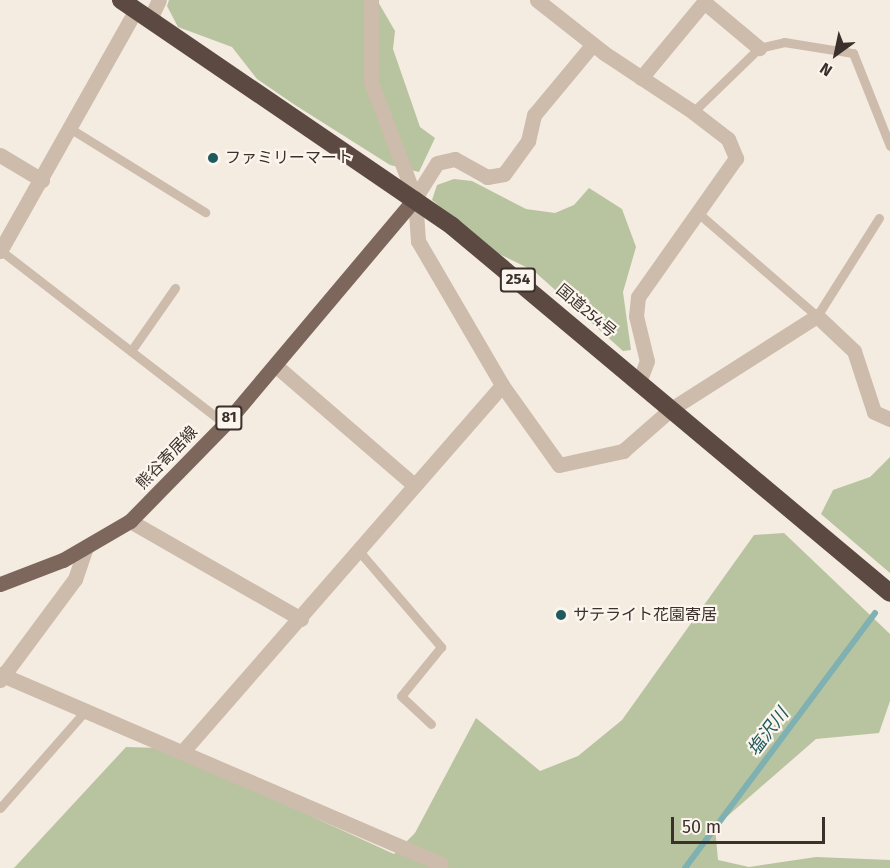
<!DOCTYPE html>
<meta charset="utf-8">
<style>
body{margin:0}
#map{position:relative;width:890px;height:868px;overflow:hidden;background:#f4ebe1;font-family:"Fira Sans","Noto Sans JP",sans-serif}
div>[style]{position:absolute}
.green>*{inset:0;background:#b8c4a0}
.stream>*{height:6px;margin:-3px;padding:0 3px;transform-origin:3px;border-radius:3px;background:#7fb0b2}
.lane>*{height:9px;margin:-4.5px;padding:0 4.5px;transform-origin:4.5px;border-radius:4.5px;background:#cdbbac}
.street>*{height:15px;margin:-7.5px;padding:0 7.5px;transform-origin:7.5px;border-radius:7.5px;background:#cdbbac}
.primary>*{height:15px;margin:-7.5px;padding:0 7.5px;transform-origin:7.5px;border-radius:7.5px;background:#7d675c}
.highway>*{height:18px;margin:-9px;padding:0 9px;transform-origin:9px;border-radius:9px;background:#5c4a42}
.dots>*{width:16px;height:16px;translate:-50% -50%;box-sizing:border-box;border:3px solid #fbf5ee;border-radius:50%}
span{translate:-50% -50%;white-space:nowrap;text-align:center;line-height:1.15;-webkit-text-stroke:4.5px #fbf5ee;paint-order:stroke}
.shield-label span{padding:2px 4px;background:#fbf5ee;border:2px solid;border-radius:4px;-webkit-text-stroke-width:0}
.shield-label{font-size:15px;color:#3b302b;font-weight:700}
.poi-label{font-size:16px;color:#3b302b}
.left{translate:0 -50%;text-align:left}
.street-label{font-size:16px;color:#3b302b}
.water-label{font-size:18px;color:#1f5a5e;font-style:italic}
.north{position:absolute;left:806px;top:24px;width:60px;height:60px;-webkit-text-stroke:4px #fbf5ee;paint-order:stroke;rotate:213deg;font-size:16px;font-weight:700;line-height:24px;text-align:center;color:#3b302b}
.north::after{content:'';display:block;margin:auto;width:21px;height:27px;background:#3b302b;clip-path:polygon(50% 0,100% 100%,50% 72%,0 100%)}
.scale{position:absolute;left:671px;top:817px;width:154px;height:27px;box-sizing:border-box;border:3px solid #3b302b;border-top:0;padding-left:8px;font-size:18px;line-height:21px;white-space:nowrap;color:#3b302b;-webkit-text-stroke:4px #fbf5ee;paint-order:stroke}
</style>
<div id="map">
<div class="green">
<i style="clip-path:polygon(169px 0,377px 0,395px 31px,393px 49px,420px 127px,435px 138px,419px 172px,390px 165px,295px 105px,257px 79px,232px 47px,178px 27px,167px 6px)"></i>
<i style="clip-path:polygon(454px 179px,472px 181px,526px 209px,555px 213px,574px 205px,589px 188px,622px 209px,636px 247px,623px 292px,631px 350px,623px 351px,534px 271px,493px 251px,432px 200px,437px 185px)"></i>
<i style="clip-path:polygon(890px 457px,890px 573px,821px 514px,833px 490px,870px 477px)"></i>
<i style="clip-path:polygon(784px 533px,890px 634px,890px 701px,879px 733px,816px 739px,715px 827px,718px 860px,749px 867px,816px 857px,890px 860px,890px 868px,14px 868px,126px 747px,162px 748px,394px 854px,415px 833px,476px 718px,540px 771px,578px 756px,622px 720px,754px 535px)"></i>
</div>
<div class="stream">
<i style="left:685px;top:868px;width:318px;rotate:-53.3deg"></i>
</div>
<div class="lane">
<i style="left:693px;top:112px;width:92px;rotate:-44.1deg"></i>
<i style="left:759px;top:48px;width:26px;rotate:-13deg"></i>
<i style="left:784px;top:42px;width:70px;rotate:9.1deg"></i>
<i style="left:853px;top:53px;width:100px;rotate:68.3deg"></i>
<i style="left:71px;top:129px;width:158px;rotate:31.8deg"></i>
<i style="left:698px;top:213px;width:157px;rotate:40.9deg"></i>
<i style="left:817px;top:316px;width:116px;rotate:-57.7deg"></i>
<i style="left:0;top:250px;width:284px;rotate:37.7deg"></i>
<i style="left:131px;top:351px;width:77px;rotate:-55.1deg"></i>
<i style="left:358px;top:550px;width:128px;rotate:49.4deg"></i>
<i style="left:441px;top:647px;width:63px;rotate:129.2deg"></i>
<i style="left:401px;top:696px;width:41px;rotate:43deg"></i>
<i style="left:0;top:808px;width:132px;rotate:-48.7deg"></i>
</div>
<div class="street">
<i style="left:371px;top:0;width:82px;rotate:90deg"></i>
<i style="left:371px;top:82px;width:124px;rotate:69.2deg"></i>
<i style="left:415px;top:198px;width:43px;rotate:86deg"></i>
<i style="left:418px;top:241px;width:167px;rotate:59.7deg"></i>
<i style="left:502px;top:385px;width:98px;rotate:54.5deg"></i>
<i style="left:559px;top:465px;width:66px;rotate:-12.3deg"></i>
<i style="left:623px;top:451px;width:64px;rotate:-41.2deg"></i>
<i style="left:671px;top:409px;width:173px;rotate:-32.5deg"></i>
<i style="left:817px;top:316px;width:51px;rotate:43.4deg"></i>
<i style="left:854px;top:351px;width:64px;rotate:71.8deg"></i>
<i style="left:874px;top:412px;width:17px;rotate:24deg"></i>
<i style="left:537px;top:0;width:85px;rotate:38.3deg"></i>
<i style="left:604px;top:53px;width:107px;rotate:33.5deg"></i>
<i style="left:693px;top:112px;width:44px;rotate:37.6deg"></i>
<i style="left:728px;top:139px;width:21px;rotate:67deg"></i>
<i style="left:736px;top:158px;width:170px;rotate:125.2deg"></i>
<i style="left:638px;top:297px;width:19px;rotate:96deg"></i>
<i style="left:636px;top:316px;width:46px;rotate:76.3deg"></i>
<i style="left:647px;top:361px;width:22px;rotate:111deg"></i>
<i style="left:150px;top:19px;width:21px;rotate:-65deg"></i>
<i style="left:641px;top:78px;width:99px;rotate:-50.3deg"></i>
<i style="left:704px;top:2px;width:72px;rotate:39.9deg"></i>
<i style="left:0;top:155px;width:49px;rotate:30.8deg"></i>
<i style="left:415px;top:198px;width:41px;rotate:-57.8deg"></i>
<i style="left:437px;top:163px;width:18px;rotate:-13deg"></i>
<i style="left:455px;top:159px;width:37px;rotate:29deg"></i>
<i style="left:487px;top:177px;width:17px;rotate:-10deg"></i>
<i style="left:504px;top:174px;width:41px;rotate:-54deg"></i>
<i style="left:528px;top:141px;width:27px;rotate:-77deg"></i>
<i style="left:534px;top:115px;width:92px;rotate:-50.3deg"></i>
<i style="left:0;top:251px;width:277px;rotate:-60.6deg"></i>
<i style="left:275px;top:365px;width:182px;rotate:40.8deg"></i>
<i style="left:130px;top:521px;width:197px;rotate:29.8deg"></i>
<i style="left:0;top:674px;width:480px;rotate:23.3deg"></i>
<i style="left:0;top:680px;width:126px;rotate:-53.4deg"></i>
<i style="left:75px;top:579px;width:34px;rotate:-71deg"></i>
<i style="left:184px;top:750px;width:484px;rotate:-48.9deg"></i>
</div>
<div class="primary">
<i style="left:0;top:584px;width:67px;rotate:-20.9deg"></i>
<i style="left:63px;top:560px;width:78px;rotate:-30.2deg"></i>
<i style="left:130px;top:521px;width:136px;rotate:-45.6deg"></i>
<i style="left:225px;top:424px;width:295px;rotate:-49.9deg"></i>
</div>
<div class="highway">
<i style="left:121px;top:0;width:401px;rotate:34.3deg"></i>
<i style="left:452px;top:226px;width:571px;rotate:39.96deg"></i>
</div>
<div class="dots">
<i style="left:213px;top:158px;background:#1f5a5e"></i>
<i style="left:561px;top:615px;background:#1f5a5e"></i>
</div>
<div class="shield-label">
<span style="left:518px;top:280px">254</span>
<span style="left:229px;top:418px">81</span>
</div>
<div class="poi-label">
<span class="left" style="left:225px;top:158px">ファミリーマート</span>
<span class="left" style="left:573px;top:615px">サテライト花園寄居</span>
</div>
<div class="street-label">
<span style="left:586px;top:311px;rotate:40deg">国道254号</span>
<span style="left:167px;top:458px;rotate:-46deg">熊谷寄居線</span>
</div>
<div class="water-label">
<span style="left:768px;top:732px;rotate:-53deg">塩沢川</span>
</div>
<div class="north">N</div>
<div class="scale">50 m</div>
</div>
